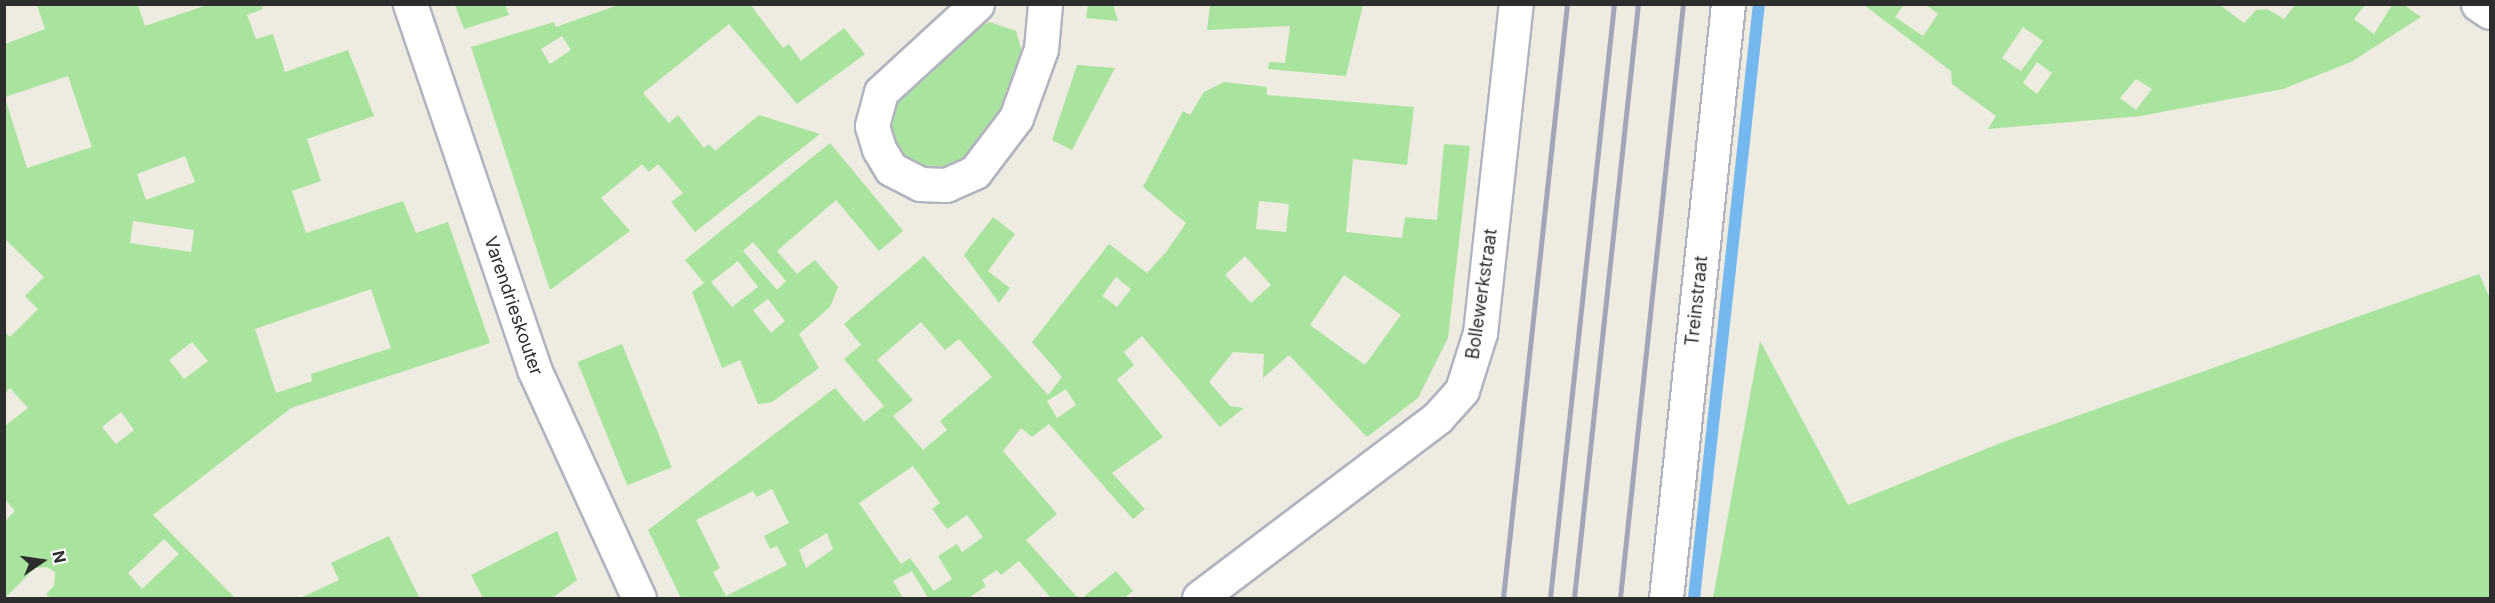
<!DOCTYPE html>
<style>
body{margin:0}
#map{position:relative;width:2495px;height:603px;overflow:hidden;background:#eeebe0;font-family:Inter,sans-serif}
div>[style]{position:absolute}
.green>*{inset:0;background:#a8e49e;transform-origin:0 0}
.stream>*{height:12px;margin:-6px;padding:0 6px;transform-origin:6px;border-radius:6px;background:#75b7ef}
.roads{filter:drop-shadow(2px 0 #b3b3c0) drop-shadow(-2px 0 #b3b3c0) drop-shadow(0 2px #b3b3c0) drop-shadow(0 -2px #b3b3c0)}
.minor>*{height:33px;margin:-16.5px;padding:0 16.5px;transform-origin:16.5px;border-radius:16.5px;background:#fff}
.rail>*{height:4.5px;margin:-2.25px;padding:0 2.25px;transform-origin:2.25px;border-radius:2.25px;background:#a4a3b7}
span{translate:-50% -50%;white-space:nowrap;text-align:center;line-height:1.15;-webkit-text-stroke:6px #fff;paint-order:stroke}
.street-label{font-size:18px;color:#2d2d2d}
.frame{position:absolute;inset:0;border:6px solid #2d2d2d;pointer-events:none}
.north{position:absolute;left:12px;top:531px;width:60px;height:60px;-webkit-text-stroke:4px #fff;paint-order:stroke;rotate:77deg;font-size:16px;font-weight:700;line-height:24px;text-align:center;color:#2d2d2d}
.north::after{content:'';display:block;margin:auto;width:21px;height:27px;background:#2d2d2d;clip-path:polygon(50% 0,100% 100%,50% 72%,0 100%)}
</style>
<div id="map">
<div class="green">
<i style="clip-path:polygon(evenodd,750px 4px,783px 48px,789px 44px,801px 61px,844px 28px,865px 54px,797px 104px,729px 24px,643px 93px,669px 123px,678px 115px,704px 148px,709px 144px,715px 151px,759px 115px,820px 134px,695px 232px,671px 202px,683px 193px,658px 164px,649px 172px,642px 164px,601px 198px,630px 231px,550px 290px,471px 47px,554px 22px,556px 27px,618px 5px,750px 4px,562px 36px,571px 50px,550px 64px,541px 49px,562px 36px)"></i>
<i style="clip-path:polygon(evenodd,1925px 4px,2220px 5px,2244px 23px,2256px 10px,2267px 9px,2284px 19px,2295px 5px,2365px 5px,2354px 19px,2374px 34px,2392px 5px,2404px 5px,2421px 17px,2351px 62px,2283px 89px,2141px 116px,1988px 129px,1996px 116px,1952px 84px,1951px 71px,1864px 5px,1904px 5px,1895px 17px,1923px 36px,1938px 14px,1925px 4px,2023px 27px,2043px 41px,2021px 71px,2002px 58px,2023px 27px,1925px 4px,2037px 62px,2052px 73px,2037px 94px,2023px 83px,2037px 62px,1925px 4px,2136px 79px,2152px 89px,2136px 110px,2120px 98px,2136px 79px)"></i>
<i style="clip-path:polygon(evenodd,37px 5px,138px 5px,145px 26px,207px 5px,262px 5px,263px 9px,247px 15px,256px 39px,273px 34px,285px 72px,348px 50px,374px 116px,307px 139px,321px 181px,292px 191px,306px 233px,403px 201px,416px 233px,448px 222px,490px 343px,291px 408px,153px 515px,235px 598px,50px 598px,46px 594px,54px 586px,55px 572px,47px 567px,35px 568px,5px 598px,5px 521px,15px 511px,5px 499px,5px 426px,28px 408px,10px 388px,5px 393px,5px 332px,10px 337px,38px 309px,25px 296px,44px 277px,5px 239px,5px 98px,27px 168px,92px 147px,68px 76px,5px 97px,5px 44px,45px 29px,37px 5px,185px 156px,195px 182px,146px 200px,137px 174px,185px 156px,37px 5px,133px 221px,194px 230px,191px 252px,130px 243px,133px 221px,37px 5px,371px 289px,391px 348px,311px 374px,312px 381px,276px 393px,255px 329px,371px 289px,37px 5px,192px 342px,208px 361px,184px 379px,169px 360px,192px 342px,37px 5px,121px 412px,134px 430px,116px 444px,102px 427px,121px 412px,37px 5px,164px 539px,179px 554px,142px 589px,128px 573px,164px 539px)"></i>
<i style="clip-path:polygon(455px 5px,505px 5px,509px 15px,464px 29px)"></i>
<i style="clip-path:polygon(1088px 5px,1113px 5px,1118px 21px,1086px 18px)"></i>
<i style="clip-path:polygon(1210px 5px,1363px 5px,1346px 76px,1268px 69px,1269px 62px,1285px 63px,1290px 26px,1207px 30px)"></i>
<i style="clip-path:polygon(990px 22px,1016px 31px,1022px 52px,1014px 89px,997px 124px,969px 158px,955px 165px,921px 168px,904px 160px,889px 135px,892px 102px,977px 27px)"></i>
<i style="clip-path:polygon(1077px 65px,1115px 68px,1072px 150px,1052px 140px)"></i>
<i style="clip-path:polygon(evenodd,1224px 82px,1267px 87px,1267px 95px,1414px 107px,1407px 165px,1353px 159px,1346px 232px,1402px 238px,1405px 217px,1437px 220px,1444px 144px,1470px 146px,1448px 338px,1418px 398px,1367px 437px,1289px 355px,1263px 378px,1264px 354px,1233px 352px,1209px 382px,1230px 406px,1244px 408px,1220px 427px,1142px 336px,1124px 352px,1134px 365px,1117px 380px,1163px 437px,1112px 473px,1145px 509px,1133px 519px,1049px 424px,1032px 437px,1021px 428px,1003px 451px,1057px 514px,1026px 540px,1078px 598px,1051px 598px,1019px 561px,1001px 575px,997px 570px,982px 580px,986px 586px,969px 598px,928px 598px,912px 571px,893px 581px,903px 598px,681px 598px,648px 530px,835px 388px,864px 422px,884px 406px,844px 359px,861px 345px,844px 324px,924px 256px,1048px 395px,1062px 377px,1032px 342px,1109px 244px,1147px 273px,1167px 251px,1186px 223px,1143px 187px,1183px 111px,1190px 115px,1204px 92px,1224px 82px,1259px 201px,1289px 204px,1286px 232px,1256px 229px,1259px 201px,1224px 82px,1245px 256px,1271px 285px,1251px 303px,1225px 275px,1245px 256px,1224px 82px,1344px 275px,1401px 315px,1365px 365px,1310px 325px,1344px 275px,1224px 82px,1116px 277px,1131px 289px,1117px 307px,1102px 296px,1116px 277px,1224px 82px,921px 322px,945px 350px,959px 339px,992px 377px,940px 421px,947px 430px,923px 450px,893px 416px,913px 400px,877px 360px,921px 322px,1224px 82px,1066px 389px,1076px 405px,1057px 418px,1047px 401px,1066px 389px,1224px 82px,913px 466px,940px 503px,932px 509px,947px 529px,967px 515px,983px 537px,962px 552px,957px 544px,938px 556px,952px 579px,934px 591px,910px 558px,901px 564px,859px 503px,913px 466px,1224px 82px,772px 489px,789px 523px,764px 536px,770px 549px,777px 546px,787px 565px,726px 596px,713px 572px,720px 568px,696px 520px,753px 491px,757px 497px,772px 489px,1224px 82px,827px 533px,833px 549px,806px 568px,799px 550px,827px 533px)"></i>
<i style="clip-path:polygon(evenodd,830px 143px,903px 231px,879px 251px,836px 200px,777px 251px,797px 274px,815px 260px,838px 287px,830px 307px,799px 334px,819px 368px,772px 402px,758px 404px,740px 360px,722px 368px,692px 292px,704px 283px,685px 260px,830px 143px,753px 242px,786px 281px,777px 290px,743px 251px,753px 242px,830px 143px,738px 261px,758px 287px,732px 307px,711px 282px,738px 261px,830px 143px,768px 299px,785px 321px,771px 333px,753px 310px,768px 299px)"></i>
<i style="clip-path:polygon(993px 217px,1015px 234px,988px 271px,1010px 288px,999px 303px,964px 255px)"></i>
<i style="clip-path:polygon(2479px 274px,2490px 298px,2490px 598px,1713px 598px,1760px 341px,1848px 505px,2003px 442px)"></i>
<i style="left:622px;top:344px;width:133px;height:48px;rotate:68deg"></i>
<i style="clip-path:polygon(557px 531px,577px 580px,552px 598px,483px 598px,471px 575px)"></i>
<i style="clip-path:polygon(389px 536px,419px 597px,300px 598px,339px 580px,331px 563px)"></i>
<i style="clip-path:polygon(1116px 571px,1133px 591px,1124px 598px,1082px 598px)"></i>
</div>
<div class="stream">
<i style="left:1694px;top:598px;width:598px;rotate:-83.76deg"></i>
</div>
<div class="roads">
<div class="minor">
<i style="left:410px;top:4px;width:385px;rotate:71.2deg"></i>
<i style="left:534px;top:369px;width:252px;rotate:65.4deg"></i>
<i style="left:977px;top:4px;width:130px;rotate:137.5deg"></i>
<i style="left:881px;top:92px;width:35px;rotate:105deg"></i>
<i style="left:872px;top:126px;width:24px;rotate:73deg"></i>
<i style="left:879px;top:149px;width:23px;rotate:59deg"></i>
<i style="left:891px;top:169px;width:33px;rotate:27deg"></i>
<i style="left:920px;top:184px;width:26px;rotate:2deg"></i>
<i style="left:946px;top:185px;width:32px;rotate:-24deg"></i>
<i style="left:975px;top:172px;width:68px;rotate:-52.8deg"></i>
<i style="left:1016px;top:118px;width:73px;rotate:-70.1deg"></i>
<i style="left:1041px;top:49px;width:45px;rotate:-84.9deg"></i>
<i style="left:2478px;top:4px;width:14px;rotate:34deg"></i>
<i style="left:1199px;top:598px;width:300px;rotate:-37.1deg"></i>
<i style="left:1438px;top:417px;width:36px;rotate:-48deg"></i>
<i style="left:1462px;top:390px;width:60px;rotate:-72.5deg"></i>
<i style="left:1480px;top:333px;width:331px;rotate:-83.8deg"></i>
<i style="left:1666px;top:598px;width:597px;rotate:-84.04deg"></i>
</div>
</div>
<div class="rail">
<i style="left:1503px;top:598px;width:597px;rotate:-83.85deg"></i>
<i style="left:1550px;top:598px;width:597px;rotate:-83.85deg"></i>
<i style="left:1574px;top:598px;width:597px;rotate:-83.85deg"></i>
<i style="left:1620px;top:598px;width:597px;rotate:-83.95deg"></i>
</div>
<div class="street-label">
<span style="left:1482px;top:294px;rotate:-82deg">Bollewerkstraat</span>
<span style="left:1697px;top:301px;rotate:-84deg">Treinstraat</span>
<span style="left:513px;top:306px;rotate:71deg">Varendrieskouter</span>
</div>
<div class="frame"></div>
<div class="north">N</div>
</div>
